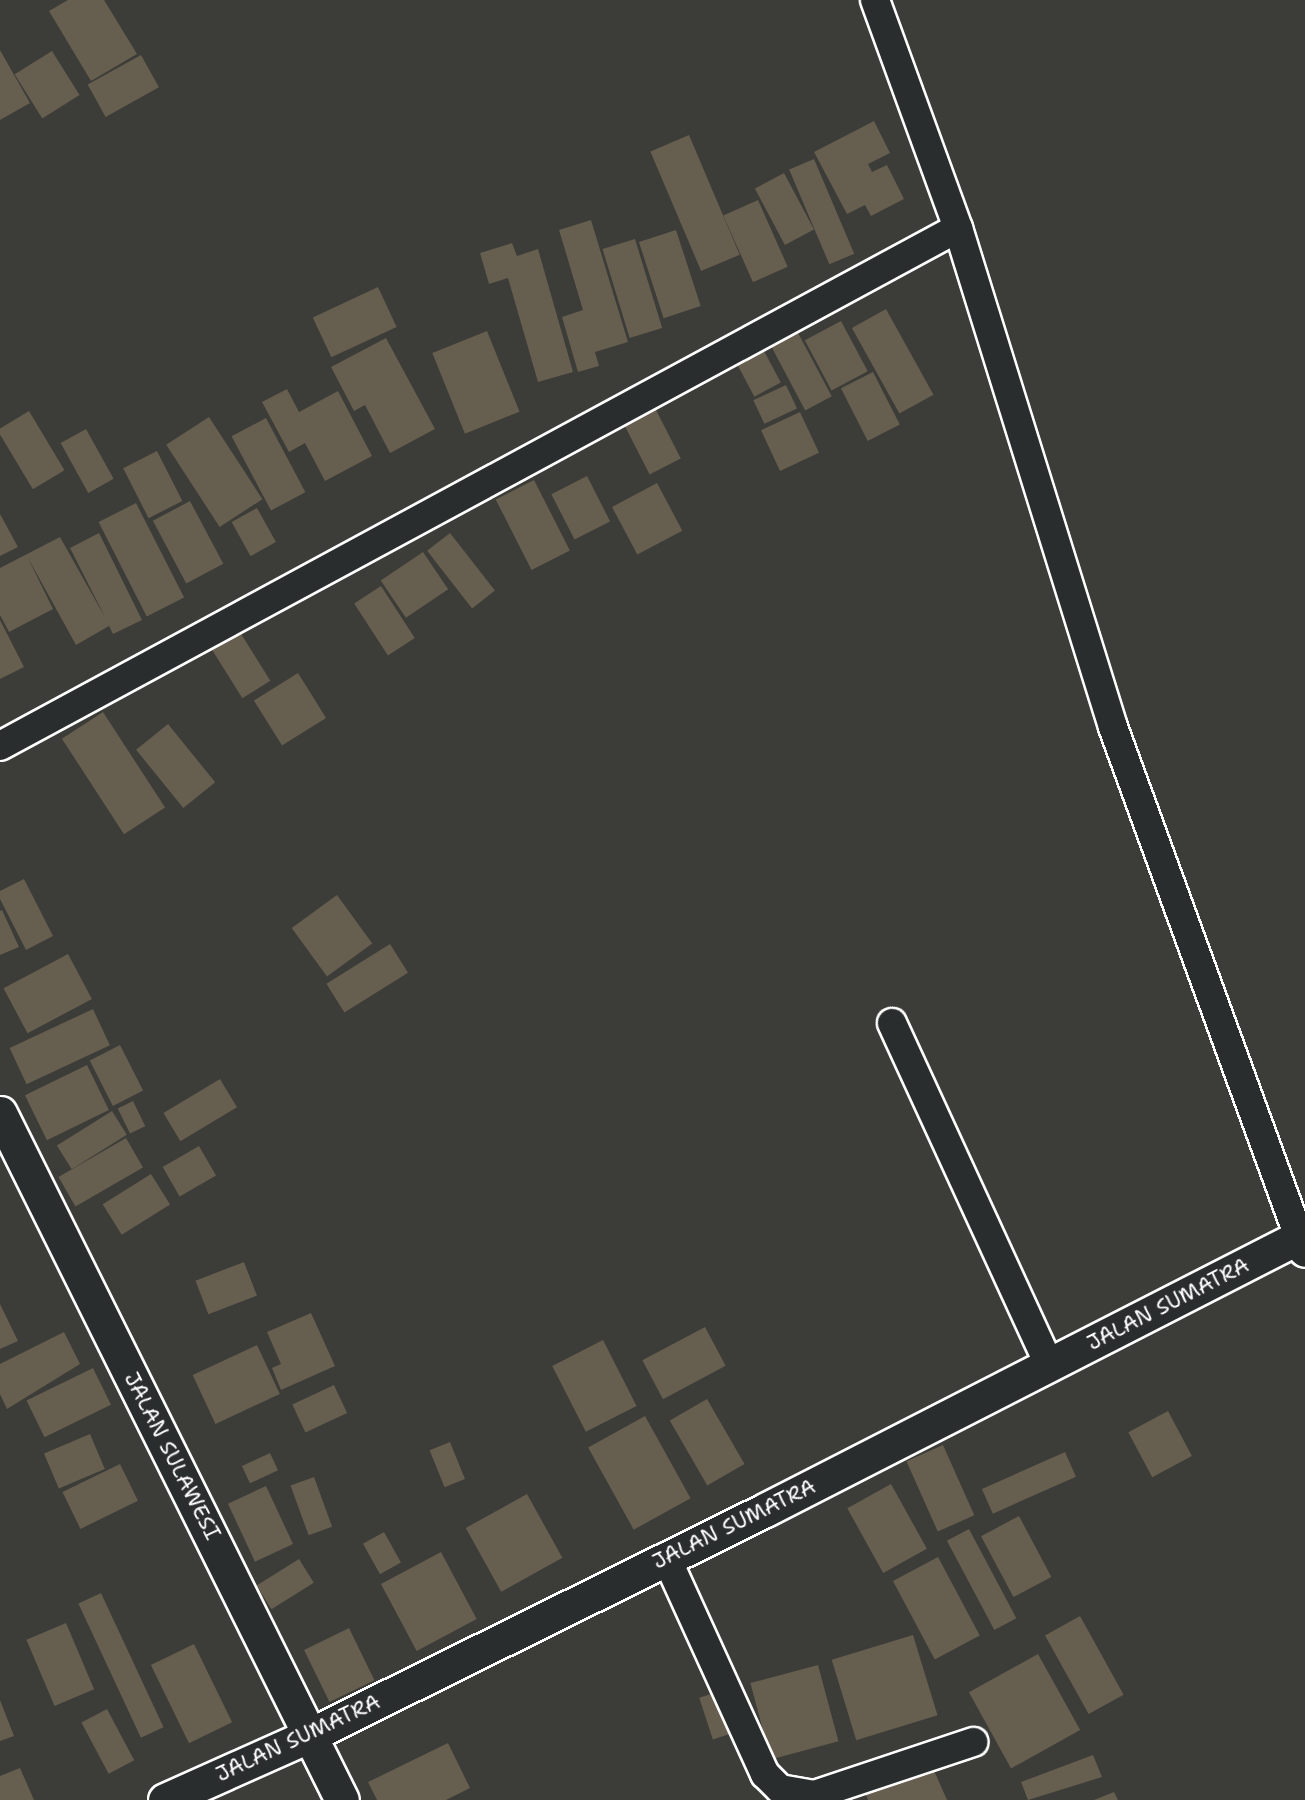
<!DOCTYPE html>
<style>
body{margin:0}
#map{position:relative;width:1305px;height:1800px;overflow:hidden;background:#3c3c38;font-family:"Shantell Sans",sans-serif}
div>[style]{position:absolute}
.building>*{inset:0;background:#665e4e;transform-origin:0 0}
.roads{filter:drop-shadow(2px 0 #fff) drop-shadow(-2px 0 #fff) drop-shadow(0 2px #fff) drop-shadow(0 -2px #fff)}
.minor>*{height:28px;margin:-14px;padding:0 14px;transform-origin:14px;border-radius:14px;background:#2a2d2e}
.tertiary>*{height:33px;margin:-16.5px;padding:0 16.5px;transform-origin:16.5px;border-radius:16.5px;background:#2a2d2e}
span{translate:-50% -50%;white-space:nowrap;text-align:center;line-height:1.15;-webkit-text-stroke:4.5px #2a2d2e;paint-order:stroke}
.street-label{font-size:21px;color:#fff}
</style>
<div id="map">
<div class="building">
<i style="clip-path:polygon(68px 0,104px 0,137px 54px,91px 81px,49px 11px)"></i>
<i style="clip-path:polygon(0 50px,30px 103px,0 120px)"></i>
<i style="left:52px;top:51px;width:52px;height:44px;rotate:58deg"></i>
<i style="left:141px;top:55px;width:37px;height:61px;rotate:61deg"></i>
<i style="clip-path:polygon(874px 121px,890px 153px,868px 164px,872px 172px,887px 165px,904px 199px,871px 216px,865px 205px,847px 214px,814px 152px)"></i>
<i style="left:689px;top:135px;width:130px;height:42px;rotate:67deg"></i>
<i style="left:814px;top:159px;width:103px;height:27px;rotate:67deg"></i>
<i style="left:784px;top:173px;width:64px;height:33px;rotate:62deg"></i>
<i style="left:758px;top:200px;width:73px;height:38px;rotate:66deg"></i>
<i style="clip-path:polygon(591px 220px,628px 342px,595px 352px,599px 366px,578px 372px,562px 317px,583px 310px,559px 230px)"></i>
<i style="left:676px;top:230px;width:80px;height:39px;rotate:72deg"></i>
<i style="left:635px;top:239px;width:93px;height:34px;rotate:73deg"></i>
<i style="clip-path:polygon(512px 243px,517px 256px,538px 249px,573px 372px,538px 382px,508px 278px,489px 284px,480px 253px)"></i>
<i style="left:378px;top:287px;width:44px;height:72px;rotate:65deg"></i>
<i style="left:886px;top:309px;width:98px;height:39px;rotate:61deg"></i>
<i style="left:841px;top:321px;width:57px;height:41px;rotate:62deg"></i>
<i style="left:487px;top:331px;width:87px;height:59px;rotate:68deg"></i>
<i style="left:797px;top:331px;width:74px;height:30px;rotate:62deg"></i>
<i style="clip-path:polygon(386px 338px,435px 429px,390px 453px,365px 405px,354px 411px,331px 367px)"></i>
<i style="left:763px;top:349px;width:38px;height:30px;rotate:62deg"></i>
<i style="left:873px;top:372px;width:59px;height:36px;rotate:63deg"></i>
<i style="left:786px;top:385px;width:26px;height:36px;rotate:65deg"></i>
<i style="clip-path:polygon(287px 389px,299px 412px,338px 391px,372px 456px,325px 481px,305px 443px,289px 452px,262px 402px)"></i>
<i style="left:654px;top:406px;width:59px;height:35px;rotate:63deg"></i>
<i style="left:29px;top:411px;width:69px;height:37px;rotate:59deg"></i>
<i style="left:800px;top:412px;width:45px;height:43px;rotate:65deg"></i>
<i style="left:209px;top:417px;width:98px;height:51px;rotate:57deg"></i>
<i style="left:266px;top:418px;width:84px;height:39px;rotate:62deg"></i>
<i style="left:86px;top:429px;width:57px;height:29px;rotate:61deg"></i>
<i style="left:157px;top:451px;width:56px;height:38px;rotate:63deg"></i>
<i style="left:587px;top:476px;width:51px;height:40px;rotate:63deg"></i>
<i style="left:534px;top:480px;width:79px;height:43px;rotate:63deg"></i>
<i style="left:657px;top:483px;width:54px;height:51px;rotate:62deg"></i>
<i style="left:190px;top:501px;width:71px;height:42px;rotate:62deg"></i>
<i style="left:136px;top:503px;width:106px;height:42px;rotate:63deg"></i>
<i style="left:257px;top:508px;width:39px;height:29px;rotate:61deg"></i>
<i style="clip-path:polygon(0 514px,18px 547px,0 556px)"></i>
<i style="clip-path:polygon(99px 533px,142px 620px,113px 634px,109px 626px,76px 645px,28px 558px,53px 609px,9px 632px,0 615px,0 568px,60px 537px,106px 619px,70px 548px)"></i>
<i style="left:450px;top:533px;width:73px;height:29px;rotate:52deg"></i>
<i style="left:423px;top:552px;width:45px;height:51px;rotate:56deg"></i>
<i style="left:381px;top:586px;width:62px;height:32px;rotate:57deg"></i>
<i style="clip-path:polygon(0 620px,24px 667px,0 679px)"></i>
<i style="left:238px;top:629px;width:61px;height:33px;rotate:58deg"></i>
<i style="left:298px;top:673px;width:53px;height:52px;rotate:58deg"></i>
<i style="left:103px;top:712px;width:114px;height:49px;rotate:57deg"></i>
<i style="left:168px;top:724px;width:75px;height:41px;rotate:51deg"></i>
<i style="clip-path:polygon(24px 879px,53px 936px,26px 950px,0 899px,0 891px)"></i>
<i style="left:337px;top:895px;width:60px;height:56px;rotate:54deg"></i>
<i style="clip-path:polygon(2px 910px,19px 947px,0 955px,0 911px)"></i>
<i style="left:390px;top:944px;width:34px;height:75px;rotate:58deg"></i>
<i style="left:68px;top:954px;width:51px;height:73px;rotate:62deg"></i>
<i style="left:93px;top:1009px;width:40px;height:92px;rotate:65deg"></i>
<i style="left:120px;top:1045px;width:51px;height:34px;rotate:63deg"></i>
<i style="left:87px;top:1065px;width:50px;height:69px;rotate:64deg"></i>
<i style="left:220px;top:1079px;width:33px;height:66px;rotate:59deg"></i>
<i style="left:133px;top:1101px;width:28px;height:17px;rotate:64deg"></i>
<i style="left:112px;top:1111px;width:28px;height:65px;rotate:58deg"></i>
<i style="left:126px;top:1138px;width:34px;height:78px;rotate:60deg"></i>
<i style="left:199px;top:1146px;width:34px;height:42px;rotate:60deg"></i>
<i style="left:151px;top:1174px;width:36px;height:57px;rotate:58deg"></i>
<i style="left:244px;top:1262px;width:36px;height:52px;rotate:69deg"></i>
<i style="clip-path:polygon(0 1304px,18px 1341px,0 1349px)"></i>
<i style="clip-path:polygon(311px 1313px,335px 1366px,281px 1390px,272px 1368px,281px 1364px,267px 1332px)"></i>
<i style="left:705px;top:1327px;width:44px;height:71px;rotate:62deg"></i>
<i style="clip-path:polygon(64px 1332px,80px 1364px,7px 1409px,0 1394px,0 1364px)"></i>
<i style="left:603px;top:1340px;width:74px;height:57px;rotate:63deg"></i>
<i style="left:257px;top:1345px;width:54px;height:71px;rotate:65deg"></i>
<i style="left:93px;top:1368px;width:41px;height:74px;rotate:64deg"></i>
<i style="left:334px;top:1385px;width:31px;height:46px;rotate:65deg"></i>
<i style="left:707px;top:1399px;width:75px;height:43px;rotate:60deg"></i>
<i style="left:1168px;top:1411px;width:51px;height:45px;rotate:62deg"></i>
<i style="left:645px;top:1416px;width:94px;height:65px;rotate:61deg"></i>
<i style="left:90px;top:1434px;width:38px;height:50px;rotate:67deg"></i>
<i style="left:450px;top:1442px;width:40px;height:22px;rotate:68deg"></i>
<i style="left:943px;top:1445px;width:77px;height:40px;rotate:66deg"></i>
<i style="left:1065px;top:1452px;width:27px;height:91px;rotate:66deg"></i>
<i style="left:270px;top:1453px;width:19px;height:31px;rotate:65deg"></i>
<i style="left:120px;top:1464px;width:41px;height:64px;rotate:64deg"></i>
<i style="left:314px;top:1477px;width:53px;height:25px;rotate:70deg"></i>
<i style="left:891px;top:1484px;width:74px;height:50px;rotate:61deg"></i>
<i style="left:266px;top:1486px;width:64px;height:42px;rotate:65deg"></i>
<i style="left:527px;top:1494px;width:73px;height:70px;rotate:61deg"></i>
<i style="left:1019px;top:1516px;width:69px;height:43px;rotate:62deg"></i>
<i style="left:969px;top:1529px;width:101px;height:25px;rotate:62deg"></i>
<i style="left:384px;top:1532px;width:35px;height:24px;rotate:61deg"></i>
<i style="left:441px;top:1552px;width:76px;height:68px;rotate:62deg"></i>
<i style="left:938px;top:1557px;width:89px;height:51px;rotate:62deg"></i>
<i style="left:299px;top:1559px;width:28px;height:50px;rotate:58deg"></i>
<i style="left:101px;top:1593px;width:148px;height:25px;rotate:65deg"></i>
<i style="left:1080px;top:1616px;width:90px;height:40px;rotate:61deg"></i>
<i style="left:66px;top:1623px;width:72px;height:43px;rotate:67deg"></i>
<i style="left:349px;top:1628px;width:58px;height:50px;rotate:64deg"></i>
<i style="left:913px;top:1635px;width:84px;height:85px;rotate:73deg"></i>
<i style="left:194px;top:1644px;width:87px;height:48px;rotate:64deg"></i>
<i style="left:1038px;top:1654px;width:87px;height:79px;rotate:61deg"></i>
<i style="left:818px;top:1665px;width:79px;height:70px;rotate:75deg"></i>
<i style="left:723px;top:1690px;width:44px;height:25px;rotate:72deg"></i>
<i style="clip-path:polygon(0 1700px,14px 1736px,0 1741px)"></i>
<i style="left:107px;top:1709px;width:58px;height:29px;rotate:62deg"></i>
<i style="clip-path:polygon(448px 1743px,470px 1788px,446px 1800px,377px 1800px,368px 1782px)"></i>
<i style="clip-path:polygon(1093px 1755px,1102px 1777px,1028px 1800px,1021px 1782px)"></i>
<i style="clip-path:polygon(932px 1766px,947px 1800px,868px 1800px,866px 1795px)"></i>
<i style="clip-path:polygon(20px 1768px,34px 1800px,0 1800px,0 1776px)"></i>
<i style="clip-path:polygon(1114px 1792px,1118px 1800px,1094px 1800px)"></i>
</div>
<div class="roads">
<div class="minor">
<i style="left:875px;top:0;width:243px;rotate:70deg"></i>
<i style="left:958px;top:228px;width:523px;rotate:72.74deg"></i>
<i style="left:1113px;top:727px;width:543px;rotate:69.96deg"></i>
<i style="left:0;top:746px;width:1089px;rotate:-28.4deg"></i>
<i style="left:892px;top:1023px;width:376px;rotate:65.3deg"></i>
<i style="left:666px;top:1557px;width:239px;rotate:65.5deg"></i>
<i style="left:765px;top:1774px;width:21px;rotate:45deg"></i>
<i style="left:780px;top:1789px;width:35px;rotate:10deg"></i>
<i style="left:814px;top:1795px;width:168px;rotate:-18.4deg"></i>
</div>
<div class="tertiary">
<i style="left:0;top:1113px;width:767px;rotate:63.54deg"></i>
<i style="left:165px;top:1800px;width:159px;rotate:-24.1deg"></i>
<i style="left:310px;top:1735px;width:508px;rotate:-26.31deg"></i>
<i style="left:765px;top:1510px;width:600px;rotate:-27.08deg"></i>
<i style="left:1299px;top:1237px;width:14px;rotate:65deg"></i>
</div>
</div>
<div class="street-label">
<span style="left:1168px;top:1304px;rotate:-27deg">JALAN SUMATRA</span>
<span style="left:172px;top:1456px;rotate:63deg">JALAN SULAWESI</span>
<span style="left:734px;top:1524px;rotate:-26deg">JALAN SUMATRA</span>
<span style="left:298px;top:1738px;rotate:-25deg">JALAN SUMATRA</span>
</div>
</div>
